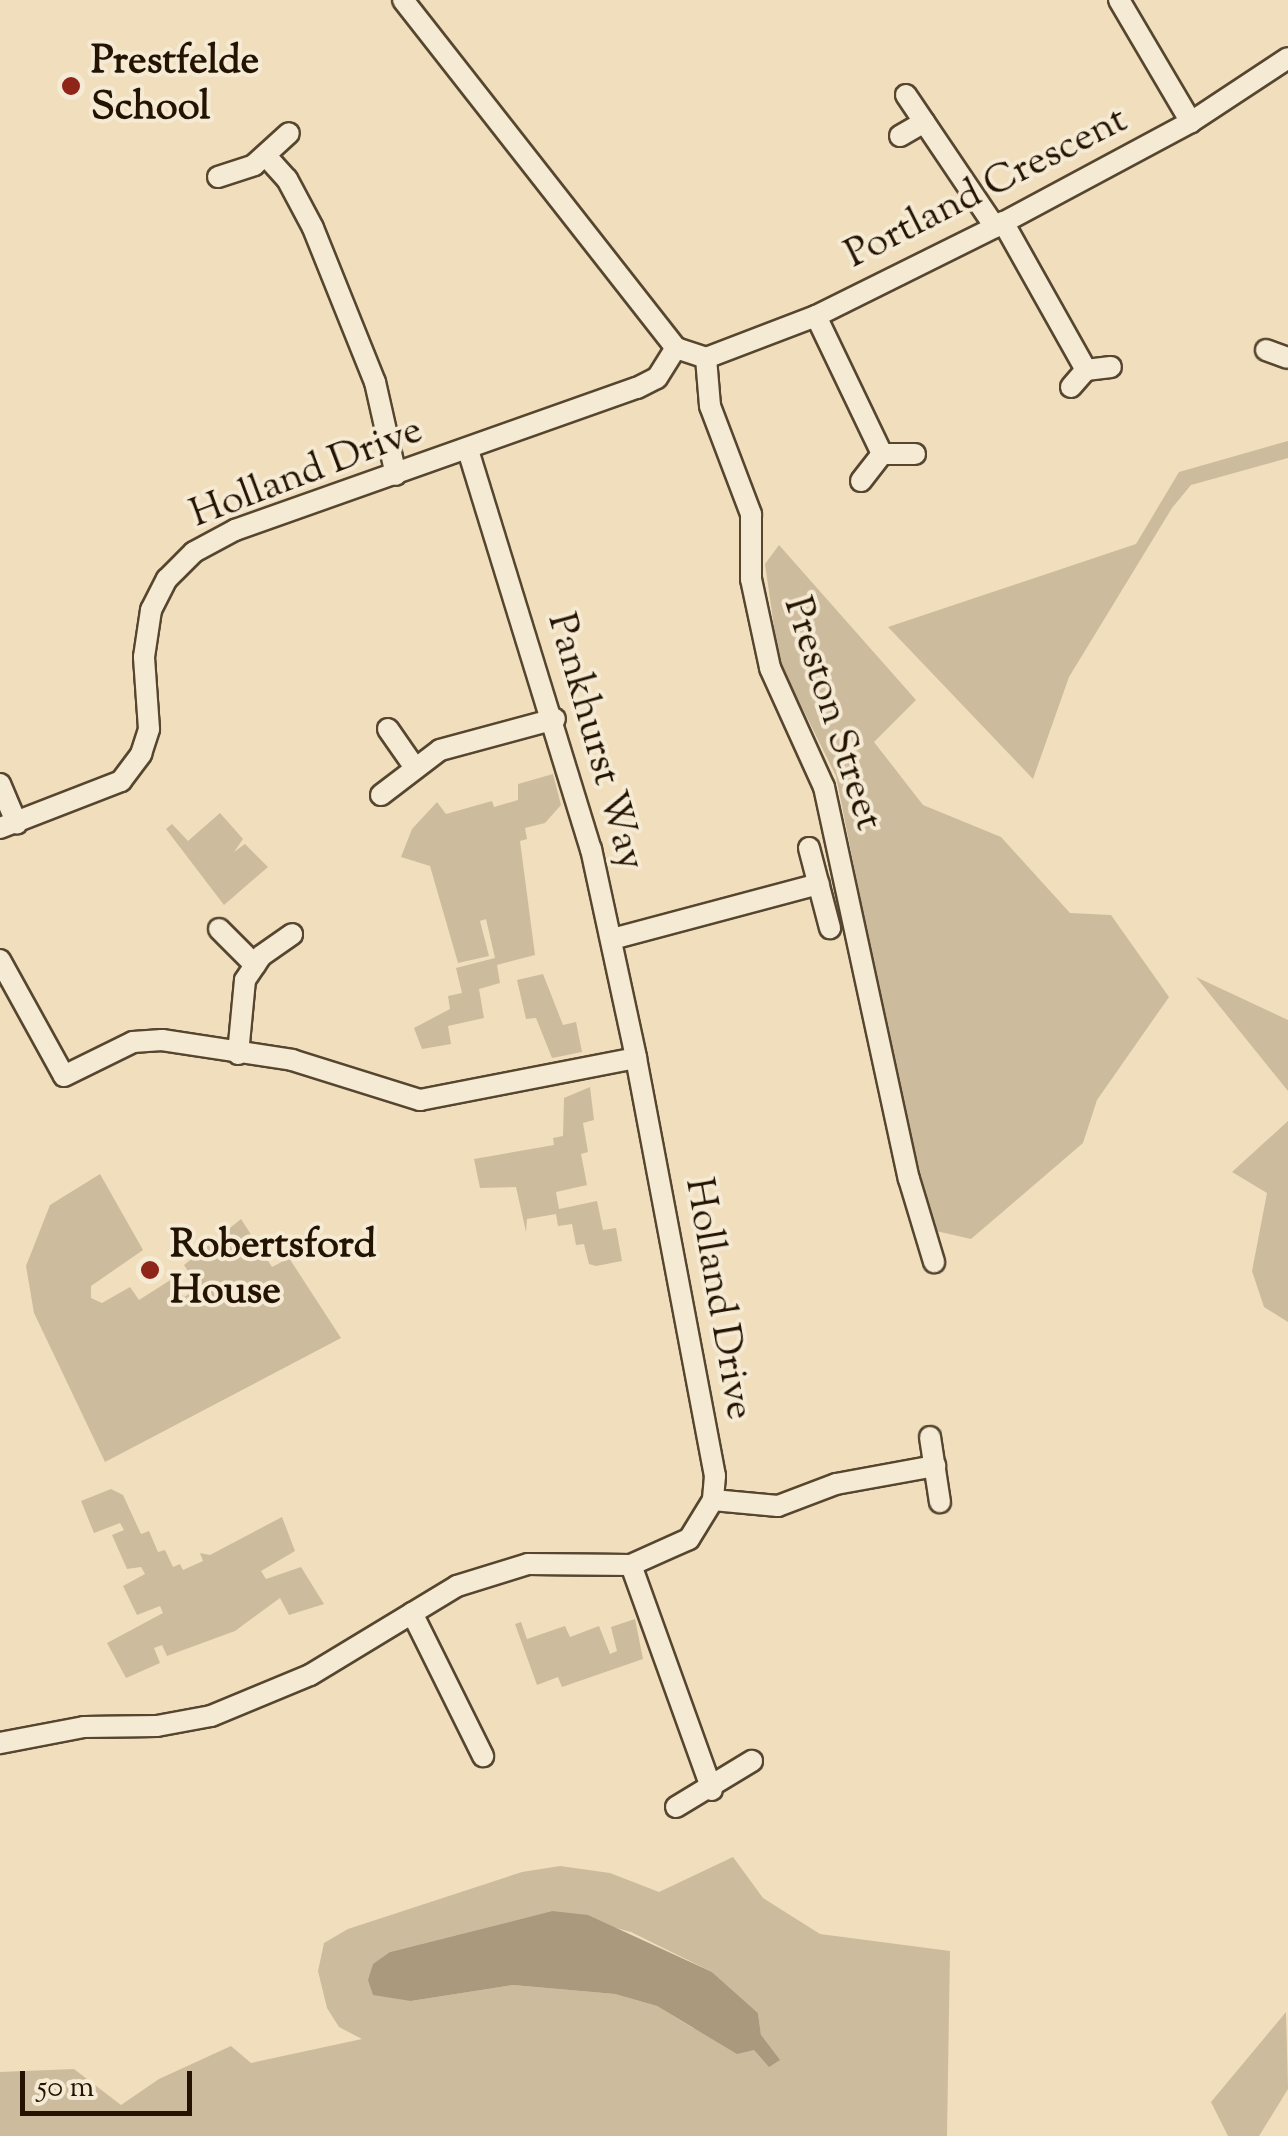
<!DOCTYPE html>
<style>
body{margin:0}
#map{position:relative;width:1288px;height:2136px;overflow:hidden;background:#f0debd;font-family:"Sorts Mill Goudy",serif}
div>[style]{position:absolute}
.green>*{inset:0;background:#cdbb9d}
.water>*{inset:0;background:#aa997d}
.roads{filter:drop-shadow(2px 0 #56462f) drop-shadow(-2px 0 #56462f) drop-shadow(0 2px #56462f) drop-shadow(0 -2px #56462f)}
.minor>*{height:20px;margin:-10px;padding:0 10px;transform-origin:10px;border-radius:10px;background:#f5ead4}
.dots>*{width:28px;height:28px;translate:-50% -50%;box-sizing:border-box;border:5px solid #f5ead4;border-radius:50%}
span{translate:-50% -50%;white-space:nowrap;text-align:center;line-height:1.15;-webkit-text-stroke:8px #f5ead4;paint-order:stroke}
.poi-label{font-size:40px;color:#231300;font-weight:700}
.left{translate:0 -50%;text-align:left}
.street-label{font-size:40px;color:#231300}
.scale{position:absolute;left:20px;top:2071px;width:172px;height:45px;box-sizing:border-box;border:5px solid #231300;border-top:0;padding-left:12px;font-size:30px;line-height:35px;white-space:nowrap;color:#231300;-webkit-text-stroke:8px #f5ead4;paint-order:stroke}
</style>
<div id="map">
<div class="green">
<i style="clip-path:polygon(1288px 441px,1288px 458px,1191px 485px,1172px 508px,1069px 677px,1033px 779px,888px 627px,1136px 544px,1179px 472px)"></i>
<i style="clip-path:polygon(779px 545px,916px 700px,874px 742px,923px 805px,1001px 837px,1070px 913px,1111px 915px,1169px 997px,1097px 1100px,1083px 1143px,971px 1239px,936px 1231px,899px 1093px,836px 776px,779px 661px,765px 564px)"></i>
<i style="clip-path:polygon(553px 774px,561px 805px,545px 823px,525px 828px,527px 839px,520px 841px,535px 955px,497px 965px,500px 983px,479px 989px,484px 1018px,448px 1026px,451px 1044px,422px 1049px,414px 1028px,450px 1009px,448px 996px,462px 993px,456px 968px,495px 958px,486px 919px,480px 921px,489px 956px,458px 963px,430px 866px,401px 857px,412px 829px,437px 802px,446px 814px,492px 801px,494px 807px,518px 800px,518px 784px)"></i>
<i style="clip-path:polygon(220px 813px,243px 839px,234px 852px,245px 844px,268px 867px,224px 905px,166px 829px,172px 824px,188px 841px)"></i>
<i style="clip-path:polygon(543px 974px,563px 1025px,576px 1022px,582px 1052px,552px 1058px,536px 1018px,526px 1019px,517px 980px)"></i>
<i style="clip-path:polygon(1196px 977px,1288px 1020px,1288px 1091px)"></i>
<i style="clip-path:polygon(590px 1087px,594px 1120px,583px 1123px,588px 1152px,581px 1154px,587px 1185px,556px 1192px,559px 1209px,597px 1201px,603px 1230px,616px 1228px,622px 1261px,596px 1266px,589px 1264px,584px 1244px,576px 1245px,572px 1224px,558px 1226px,556px 1214px,527px 1219px,526px 1232px,516px 1187px,480px 1188px,474px 1159px,554px 1145px,553px 1138px,563px 1136px,564px 1098px)"></i>
<i style="clip-path:polygon(1288px 1121px,1288px 1322px,1264px 1307px,1252px 1271px,1267px 1193px,1232px 1172px)"></i>
<i style="clip-path:polygon(100px 1174px,143px 1250px,91px 1286px,91px 1298px,102px 1303px,130px 1287px,139px 1300px,172px 1279px,184px 1297px,199px 1288px,184px 1265px,241px 1219px,272px 1267px,289px 1258px,341px 1338px,105px 1462px,34px 1313px,26px 1266px,50px 1205px)"></i>
<i style="clip-path:polygon(111px 1489px,123px 1495px,141px 1534px,149px 1531px,158px 1552px,165px 1550px,173px 1567px,180px 1564px,183px 1570px,203px 1561px,200px 1553px,210px 1555px,282px 1517px,295px 1551px,261px 1571px,266px 1579px,301px 1567px,324px 1604px,289px 1615px,280px 1598px,235px 1631px,167px 1656px,162px 1645px,154px 1648px,160px 1663px,126px 1678px,107px 1643px,163px 1613px,160px 1606px,137px 1615px,123px 1586px,145px 1574px,141px 1567px,127px 1569px,112px 1535px,124px 1530px,120px 1523px,94px 1533px,81px 1501px)"></i>
<i style="clip-path:polygon(635px 1619px,643px 1659px,562px 1687px,558px 1677px,537px 1685px,515px 1624px,521px 1622px,527px 1639px,565px 1626px,570px 1637px,599px 1626px,610px 1654px,617px 1651px,611px 1627px)"></i>
<i style="clip-path:polygon(evenodd,733px 1857px,763px 1898px,820px 1934px,950px 1951px,947px 2136px,0 2136px,0 2072px,74px 2069px,121px 2105px,159px 2079px,231px 2046px,251px 2063px,362px 2039px,339px 2027px,327px 2008px,318px 1971px,324px 1943px,348px 1929px,522px 1872px,560px 1866px,610px 1873px,659px 1892px,733px 1857px,552px 1911px,631px 1932px,712px 1972px,758px 2013px,761px 2035px,693px 2028px,657px 2006px,615px 1994px,513px 1985px,411px 2001px,390px 1952px,552px 1911px)"></i>
<i style="clip-path:polygon(1286px 2012px,1288px 2089px,1259px 2136px,1228px 2136px,1211px 2102px)"></i>
</div>
<div class="water">
<i style="clip-path:polygon(552px 1911px,588px 1915px,712px 1972px,758px 2013px,761px 2035px,780px 2060px,769px 2067px,754px 2050px,737px 2054px,657px 2006px,615px 1994px,513px 1985px,411px 2001px,373px 1995px,368px 1980px,373px 1964px,390px 1952px)"></i>
</div>
<div class="roads">
<div class="minor">
<i style="left:403px;top:0;width:442px;rotate:51.9deg"></i>
<i style="left:676px;top:348px;width:32px;rotate:18deg"></i>
<i style="left:706px;top:358px;width:118px;rotate:-20.9deg"></i>
<i style="left:816px;top:316px;width:200px;rotate:-26.4deg"></i>
<i style="left:995px;top:227px;width:222px;rotate:-28.2deg"></i>
<i style="left:1191px;top:122px;width:116px;rotate:-33.4deg"></i>
<i style="left:1119px;top:0;width:142px;rotate:59.5deg"></i>
<i style="left:906px;top:95px;width:159px;rotate:56deg"></i>
<i style="left:900px;top:136px;width:28px;rotate:-30deg"></i>
<i style="left:266px;top:156px;width:31px;rotate:48deg"></i>
<i style="left:287px;top:179px;width:55px;rotate:62deg"></i>
<i style="left:313px;top:228px;width:166px;rotate:68.1deg"></i>
<i style="left:375px;top:382px;width:95px;rotate:77.3deg"></i>
<i style="left:218px;top:177px;width:38px;rotate:-18deg"></i>
<i style="left:254px;top:165px;width:47px;rotate:-42.4deg"></i>
<i style="left:1003px;top:222px;width:170px;rotate:60.7deg"></i>
<i style="left:1086px;top:370px;width:25px;rotate:-7deg"></i>
<i style="left:816px;top:316px;width:153px;rotate:64.4deg"></i>
<i style="left:1266px;top:350px;width:23px;rotate:20deg"></i>
<i style="left:706px;top:358px;width:48px;rotate:85.2deg"></i>
<i style="left:710px;top:406px;width:116px;rotate:69.2deg"></i>
<i style="left:751px;top:514px;width:65px;rotate:90deg"></i>
<i style="left:751px;top:579px;width:91px;rotate:77.9deg"></i>
<i style="left:770px;top:668px;width:131px;rotate:65.6deg"></i>
<i style="left:824px;top:787px;width:401px;rotate:77.8deg"></i>
<i style="left:909px;top:1179px;width:87px;rotate:73.2deg"></i>
<i style="left:1071px;top:387px;width:23px;rotate:-49deg"></i>
<i style="left:468px;top:450px;width:418px;rotate:72.9deg"></i>
<i style="left:591px;top:849px;width:214px;rotate:77.8deg"></i>
<i style="left:861px;top:481px;width:34px;rotate:-52deg"></i>
<i style="left:882px;top:454px;width:33px"></i>
<i style="left:388px;top:729px;width:44px;rotate:55.2deg"></i>
<i style="left:0;top:784px;width:43px;rotate:67deg"></i>
<i style="left:381px;top:795px;width:74px;rotate:-37.3deg"></i>
<i style="left:440px;top:750px;width:119px;rotate:-15.1deg"></i>
<i style="left:0;top:828px;width:130px;rotate:-21.2deg"></i>
<i style="left:121px;top:781px;width:34px;rotate:-53deg"></i>
<i style="left:141px;top:754px;width:26px;rotate:-72deg"></i>
<i style="left:149px;top:729px;width:72px;rotate:-94deg"></i>
<i style="left:144px;top:657px;width:48px;rotate:-81.5deg"></i>
<i style="left:151px;top:610px;width:35px;rotate:-63deg"></i>
<i style="left:167px;top:579px;width:38px;rotate:-45deg"></i>
<i style="left:194px;top:552px;width:47px;rotate:-28.2deg"></i>
<i style="left:235px;top:530px;width:426px;rotate:-19.5deg"></i>
<i style="left:637px;top:388px;width:22px;rotate:-27deg"></i>
<i style="left:657px;top:378px;width:36px;rotate:-58deg"></i>
<i style="left:809px;top:848px;width:83px;rotate:75.3deg"></i>
<i style="left:219px;top:929px;width:51px;rotate:45deg"></i>
<i style="left:612px;top:939px;width:214px;rotate:-14.9deg"></i>
<i style="left:0;top:960px;width:132px;rotate:61.1deg"></i>
<i style="left:64px;top:1076px;width:77px;rotate:-26.2deg"></i>
<i style="left:133px;top:1042px;width:29px;rotate:-4deg"></i>
<i style="left:162px;top:1040px;width:132px;rotate:8.7deg"></i>
<i style="left:292px;top:1060px;width:134px;rotate:17.4deg"></i>
<i style="left:420px;top:1100px;width:220px;rotate:-11deg"></i>
<i style="left:636px;top:1058px;width:425px;rotate:79.3deg"></i>
<i style="left:715px;top:1476px;width:24px;rotate:95deg"></i>
<i style="left:713px;top:1500px;width:46px;rotate:121.6deg"></i>
<i style="left:689px;top:1539px;width:64px;rotate:155.9deg"></i>
<i style="left:631px;top:1565px;width:103px;rotate:-179.4deg"></i>
<i style="left:528px;top:1564px;width:74px;rotate:162.8deg"></i>
<i style="left:457px;top:1586px;width:172px;rotate:148.8deg"></i>
<i style="left:310px;top:1675px;width:107px;rotate:157.5deg"></i>
<i style="left:211px;top:1716px;width:55px;rotate:169.5deg"></i>
<i style="left:157px;top:1726px;width:73px;rotate:179.2deg"></i>
<i style="left:84px;top:1727px;width:86px;rotate:169.2deg"></i>
<i style="left:238px;top:1054px;width:74px;rotate:-84.6deg"></i>
<i style="left:245px;top:980px;width:29px;rotate:-56deg"></i>
<i style="left:261px;top:956px;width:38px;rotate:-35deg"></i>
<i style="left:930px;top:1437px;width:66px;rotate:81.3deg"></i>
<i style="left:713px;top:1500px;width:65px;rotate:5.3deg"></i>
<i style="left:778px;top:1506px;width:62px;rotate:-20.8deg"></i>
<i style="left:836px;top:1484px;width:101px;rotate:-10.3deg"></i>
<i style="left:631px;top:1565px;width:239px;rotate:70.2deg"></i>
<i style="left:412px;top:1613px;width:160px;rotate:63.6deg"></i>
<i style="left:676px;top:1807px;width:89px;rotate:-31.2deg"></i>
</div>
</div>
<div class="dots">
<i style="left:71px;top:86px;background:#8f2418"></i>
<i style="left:150px;top:1270px;background:#8f2418"></i>
</div>
<div class="poi-label">
<span class="left" style="left:91px;top:86px">Prestfelde<br>School</span>
<span class="left" style="left:170px;top:1270px">Robertsford<br>House</span>
</div>
<div class="street-label">
<span style="left:987px;top:189px;rotate:-27deg">Portland Crescent</span>
<span style="left:307px;top:474px;rotate:-21deg">Holland Drive</span>
<span style="left:831px;top:714px;rotate:72deg">Preston Street</span>
<span style="left:594px;top:742px;rotate:74deg">Pankhurst Way</span>
<span style="left:717px;top:1299px;rotate:80deg">Holland Drive</span>
</div>
<div class="scale">50 m</div>
</div>
